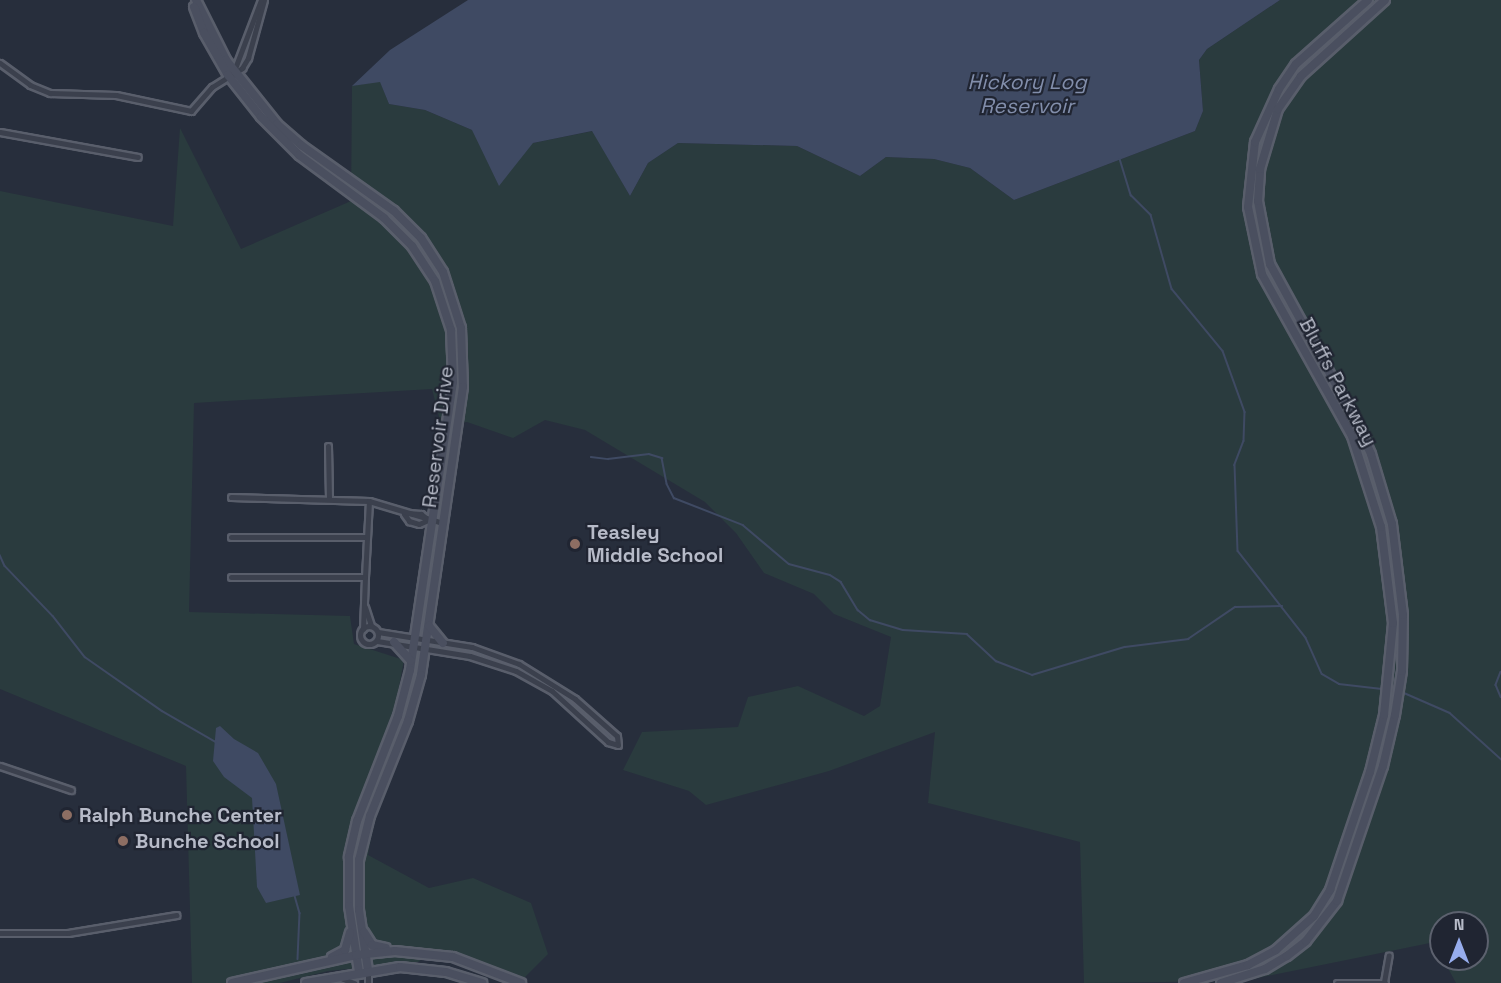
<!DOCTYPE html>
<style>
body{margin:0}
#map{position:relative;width:1501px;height:983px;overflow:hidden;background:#272e3c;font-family:"Space Grotesk",sans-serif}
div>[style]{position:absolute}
.green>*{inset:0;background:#2a3b3e}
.water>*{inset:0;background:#3f4a63}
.stream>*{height:1.5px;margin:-0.75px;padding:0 0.75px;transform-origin:0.75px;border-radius:0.75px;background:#3f4a63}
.roads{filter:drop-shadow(2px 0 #595e6b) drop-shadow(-2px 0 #595e6b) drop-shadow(0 2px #595e6b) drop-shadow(0 -2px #595e6b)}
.street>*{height:5px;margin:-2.5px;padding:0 2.5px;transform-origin:2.5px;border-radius:2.5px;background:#3b404d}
.street>.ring{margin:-2.5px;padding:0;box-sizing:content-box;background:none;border:5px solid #3b404d;border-radius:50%}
.secondary>*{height:8px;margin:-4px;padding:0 4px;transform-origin:4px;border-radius:4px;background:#4a4f5f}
.dots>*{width:16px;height:16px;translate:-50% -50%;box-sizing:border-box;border:3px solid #202532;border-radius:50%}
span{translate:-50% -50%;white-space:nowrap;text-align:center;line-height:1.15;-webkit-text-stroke:4.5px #202532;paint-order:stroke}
.street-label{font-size:20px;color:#b7bbc8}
.poi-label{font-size:20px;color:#b7bbc8;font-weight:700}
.left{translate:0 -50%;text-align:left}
.water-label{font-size:21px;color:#828eab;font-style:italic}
.north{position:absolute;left:1429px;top:911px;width:60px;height:60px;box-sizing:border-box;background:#202532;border:2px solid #5c616e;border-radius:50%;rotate:0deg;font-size:16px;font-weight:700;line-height:24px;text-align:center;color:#b7bbc8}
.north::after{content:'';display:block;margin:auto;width:21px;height:27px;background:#97aded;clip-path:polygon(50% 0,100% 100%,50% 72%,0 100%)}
</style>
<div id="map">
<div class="green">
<i style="clip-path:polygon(1280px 0,1501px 0,1501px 983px,1456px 983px,1443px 959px,1477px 959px,1477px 923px,1441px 923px,1441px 954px,1435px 942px,1243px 981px,1084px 983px,1080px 842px,928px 803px,935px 732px,829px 771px,706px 805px,689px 791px,623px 770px,642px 732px,738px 727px,748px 697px,798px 686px,864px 716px,880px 706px,891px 637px,834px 614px,814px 594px,764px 573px,736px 533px,705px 502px,585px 430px,545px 420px,513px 438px,467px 422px,441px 425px,432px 389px,194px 403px,189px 612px,350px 616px,354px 644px,404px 660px,368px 855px,429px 888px,473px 878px,531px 903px,548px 954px,519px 983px,430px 953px,418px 962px,328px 971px,280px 983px,192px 983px,186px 766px,0 689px,0 191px,173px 226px,180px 128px,241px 249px,351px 201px,352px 86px,380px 81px,389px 104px,425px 110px,472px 130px,533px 143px,593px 131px,630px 196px,648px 163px,678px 143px,797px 146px,860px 176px,886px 157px,934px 159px,970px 168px,1014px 200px,1195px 131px,1203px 111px,1199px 60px,1207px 49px)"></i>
</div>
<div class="water">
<i style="clip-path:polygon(468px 0,1280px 0,1207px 49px,1199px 60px,1203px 111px,1195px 131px,1014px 200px,970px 168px,934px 159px,886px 157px,860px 176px,797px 146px,678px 143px,648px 163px,630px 196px,592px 131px,533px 143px,499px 186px,472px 130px,425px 110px,389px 104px,380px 82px,352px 86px,390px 50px)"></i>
<i style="clip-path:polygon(220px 726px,234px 739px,258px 753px,276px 784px,300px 895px,266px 903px,257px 887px,252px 798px,224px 777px,213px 761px,216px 728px)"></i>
</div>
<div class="stream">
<i style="left:1120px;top:159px;width:38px;rotate:73deg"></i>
<i style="left:1131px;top:195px;width:28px;rotate:45deg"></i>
<i style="left:1151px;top:215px;width:77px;rotate:74.2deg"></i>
<i style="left:1172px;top:289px;width:80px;rotate:50.6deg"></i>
<i style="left:1223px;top:351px;width:65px;rotate:70.2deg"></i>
<i style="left:1245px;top:412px;width:29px;rotate:92deg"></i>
<i style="left:1244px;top:441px;width:26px;rotate:111deg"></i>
<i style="left:1235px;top:465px;width:86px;rotate:88deg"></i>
<i style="left:1238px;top:551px;width:110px;rotate:52deg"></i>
<i style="left:1306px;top:638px;width:39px;rotate:66deg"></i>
<i style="left:1322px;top:674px;width:20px;rotate:30deg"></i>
<i style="left:1339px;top:684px;width:43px;rotate:6.6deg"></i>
<i style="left:591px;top:457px;width:17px;rotate:7deg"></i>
<i style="left:608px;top:459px;width:41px;rotate:-7deg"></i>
<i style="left:649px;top:454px;width:14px;rotate:17deg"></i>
<i style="left:662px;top:458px;width:26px;rotate:79deg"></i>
<i style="left:667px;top:484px;width:16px;rotate:63deg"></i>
<i style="left:674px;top:498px;width:74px;rotate:21.4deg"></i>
<i style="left:743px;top:525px;width:60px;rotate:40.3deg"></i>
<i style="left:789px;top:564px;width:42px;rotate:15deg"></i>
<i style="left:830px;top:575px;width:13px;rotate:32deg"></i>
<i style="left:841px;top:582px;width:33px;rotate:59deg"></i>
<i style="left:858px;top:610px;width:16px;rotate:40deg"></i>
<i style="left:870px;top:620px;width:34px;rotate:17deg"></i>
<i style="left:903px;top:630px;width:64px;rotate:3.6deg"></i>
<i style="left:967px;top:634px;width:40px;rotate:43deg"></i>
<i style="left:996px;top:661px;width:39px;rotate:21deg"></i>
<i style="left:1032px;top:675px;width:97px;rotate:-16.8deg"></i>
<i style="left:1125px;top:647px;width:64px;rotate:-7.2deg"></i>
<i style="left:1188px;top:639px;width:57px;rotate:-34.2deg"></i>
<i style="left:1235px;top:607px;width:47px;rotate:-1.2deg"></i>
<i style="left:0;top:555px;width:12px;rotate:66deg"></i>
<i style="left:5px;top:566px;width:69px;rotate:46.2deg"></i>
<i style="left:53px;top:616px;width:52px;rotate:52deg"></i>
<i style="left:85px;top:657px;width:94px;rotate:35deg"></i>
<i style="left:162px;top:711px;width:62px;rotate:29.9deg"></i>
<i style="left:1501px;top:672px;width:14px;rotate:111deg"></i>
<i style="left:1496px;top:685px;width:13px;rotate:67deg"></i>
<i style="left:1402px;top:692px;width:52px;rotate:23.6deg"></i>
<i style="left:1450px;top:713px;width:69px;rotate:42deg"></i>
<i style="left:295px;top:896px;width:18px;rotate:74deg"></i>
<i style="left:300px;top:913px;width:46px;rotate:92.5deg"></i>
</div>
<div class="roads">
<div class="street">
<i style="left:0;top:63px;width:37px;rotate:36deg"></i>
<i style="left:30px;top:85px;width:22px;rotate:22deg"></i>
<i style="left:50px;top:93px;width:66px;rotate:1.7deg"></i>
<i style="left:116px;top:95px;width:77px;rotate:12deg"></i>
<i style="left:191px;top:111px;width:32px;rotate:-49deg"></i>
<i style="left:212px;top:87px;width:36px;rotate:-32deg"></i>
<i style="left:242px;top:68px;width:12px;rotate:-59deg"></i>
<i style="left:248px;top:58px;width:60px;rotate:-74.6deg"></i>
<i style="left:234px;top:71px;width:76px;rotate:-69.2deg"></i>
<i style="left:0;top:132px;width:140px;rotate:10.3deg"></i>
<i style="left:328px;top:446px;width:51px;rotate:88.9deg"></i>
<i style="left:231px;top:497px;width:138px;rotate:1.7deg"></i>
<i style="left:406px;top:513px;width:15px;rotate:4deg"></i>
<i style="left:421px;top:514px;width:8px;rotate:40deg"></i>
<i style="left:404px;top:514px;width:9px;rotate:54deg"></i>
<i style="left:409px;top:521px;width:10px;rotate:17deg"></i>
<i style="left:419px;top:524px;width:10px;rotate:-24deg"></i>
<i style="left:231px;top:537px;width:134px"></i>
<i style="left:231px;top:577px;width:134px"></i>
<i style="left:365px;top:577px;width:76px;rotate:-87deg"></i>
<i style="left:369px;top:501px;width:77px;rotate:16.6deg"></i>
<i style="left:365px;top:607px;width:20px;rotate:72deg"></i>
<i class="ring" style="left:360px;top:626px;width:13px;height:13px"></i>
<i style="left:363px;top:629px;width:52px;rotate:-87.8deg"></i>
<i style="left:378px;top:632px;width:95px;rotate:9.1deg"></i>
<i style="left:472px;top:647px;width:50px;rotate:19.9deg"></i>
<i style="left:519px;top:664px;width:66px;rotate:32deg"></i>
<i style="left:575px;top:699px;width:56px;rotate:41.4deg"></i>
<i style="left:617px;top:736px;width:9px;rotate:84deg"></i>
<i style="left:377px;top:641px;width:94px;rotate:9.2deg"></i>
<i style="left:470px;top:656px;width:48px;rotate:18.1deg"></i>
<i style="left:516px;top:671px;width:41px;rotate:29.1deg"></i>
<i style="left:552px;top:691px;width:76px;rotate:42.3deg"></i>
<i style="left:608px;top:742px;width:10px;rotate:17deg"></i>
<i style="left:0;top:766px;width:75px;rotate:18.7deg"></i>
<i style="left:0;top:933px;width:68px"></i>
<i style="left:68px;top:933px;width:110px;rotate:-9.4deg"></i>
<i style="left:368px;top:970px;width:13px;rotate:90deg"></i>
<i style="left:343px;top:979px;width:12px;rotate:20deg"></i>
<i style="left:1384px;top:982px;width:27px;rotate:-80deg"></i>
<i style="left:1337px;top:983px;width:48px"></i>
</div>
<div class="secondary">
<i style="left:196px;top:0;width:67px;rotate:63.4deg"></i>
<i style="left:226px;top:60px;width:82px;rotate:51.4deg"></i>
<i style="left:277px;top:124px;width:32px;rotate:41deg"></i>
<i style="left:301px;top:145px;width:114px;rotate:35.4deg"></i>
<i style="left:394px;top:211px;width:38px;rotate:45deg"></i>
<i style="left:421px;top:238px;width:40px;rotate:57.1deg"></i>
<i style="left:443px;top:272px;width:59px;rotate:72.2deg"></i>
<i style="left:461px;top:328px;width:59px;rotate:88.1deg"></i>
<i style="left:463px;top:387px;width:291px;rotate:98.3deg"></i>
<i style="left:421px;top:675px;width:48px;rotate:105.8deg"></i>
<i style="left:408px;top:721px;width:102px;rotate:111.8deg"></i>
<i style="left:370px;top:816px;width:45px;rotate:104deg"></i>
<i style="left:359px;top:860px;width:50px;rotate:90deg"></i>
<i style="left:359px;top:910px;width:61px;rotate:81.5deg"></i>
<i style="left:194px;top:7px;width:28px;rotate:69deg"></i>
<i style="left:204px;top:33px;width:48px;rotate:60.3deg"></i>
<i style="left:228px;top:75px;width:53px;rotate:51.8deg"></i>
<i style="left:261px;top:117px;width:54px;rotate:45deg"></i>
<i style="left:299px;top:155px;width:106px;rotate:36.5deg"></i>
<i style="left:384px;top:218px;width:40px;rotate:45deg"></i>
<i style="left:412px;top:246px;width:42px;rotate:56.7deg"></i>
<i style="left:435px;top:281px;width:52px;rotate:71.9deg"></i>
<i style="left:451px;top:330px;width:52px;rotate:87.8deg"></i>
<i style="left:453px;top:382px;width:291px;rotate:98.5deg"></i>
<i style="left:410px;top:670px;width:48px;rotate:104.6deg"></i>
<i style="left:398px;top:716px;width:113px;rotate:111.3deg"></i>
<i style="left:357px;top:821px;width:37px;rotate:103deg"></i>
<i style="left:349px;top:857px;width:49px;rotate:90deg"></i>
<i style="left:349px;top:906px;width:67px;rotate:81.4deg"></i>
<i style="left:429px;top:626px;width:22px;rotate:51deg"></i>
<i style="left:394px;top:642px;width:25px;rotate:48deg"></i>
<i style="left:364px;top:932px;width:15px;rotate:58deg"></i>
<i style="left:372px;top:945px;width:14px;rotate:12deg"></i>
<i style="left:332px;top:957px;width:15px;rotate:-28deg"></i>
<i style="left:345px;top:950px;width:18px;rotate:-74deg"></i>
<i style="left:232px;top:983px;width:127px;rotate:-12.7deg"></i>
<i style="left:356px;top:955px;width:39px;rotate:-6deg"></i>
<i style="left:395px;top:951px;width:58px;rotate:5.9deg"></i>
<i style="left:453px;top:957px;width:73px;rotate:20.9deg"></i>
<i style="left:306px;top:983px;width:95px;rotate:-9.7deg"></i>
<i style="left:400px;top:967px;width:46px;rotate:6.2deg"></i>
<i style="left:446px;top:972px;width:38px;rotate:17deg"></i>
<i style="left:1184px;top:983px;width:66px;rotate:-15.7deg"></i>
<i style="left:1248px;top:965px;width:32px;rotate:-28deg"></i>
<i style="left:1276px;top:950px;width:51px;rotate:-41.8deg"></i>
<i style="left:1314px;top:916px;width:31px;rotate:-58deg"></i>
<i style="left:1330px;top:890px;width:125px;rotate:-71.3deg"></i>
<i style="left:1370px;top:772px;width:59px;rotate:-76.2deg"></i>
<i style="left:1384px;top:715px;width:92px;rotate:-84.4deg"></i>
<i style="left:1393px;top:623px;width:97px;rotate:-97.1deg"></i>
<i style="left:1381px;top:527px;width:96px;rotate:-107.7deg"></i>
<i style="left:1352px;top:436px;width:185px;rotate:-119.1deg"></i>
<i style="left:1262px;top:274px;width:68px;rotate:-101.8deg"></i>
<i style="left:1248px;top:207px;width:65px;rotate:-83.9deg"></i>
<i style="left:1255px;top:142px;width:58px;rotate:-65.6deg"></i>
<i style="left:1279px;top:89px;width:30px;rotate:-56deg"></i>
<i style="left:1296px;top:64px;width:96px;rotate:-41.6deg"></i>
<i style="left:1221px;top:983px;width:46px;rotate:-17.7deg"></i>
<i style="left:1265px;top:969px;width:26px;rotate:-31deg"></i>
<i style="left:1287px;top:956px;width:24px;rotate:-38deg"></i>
<i style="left:1306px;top:941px;width:51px;rotate:-52.2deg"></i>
<i style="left:1337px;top:901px;width:143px;rotate:-71.2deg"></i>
<i style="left:1383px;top:766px;width:52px;rotate:-76.8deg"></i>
<i style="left:1395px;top:715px;width:45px;rotate:-81deg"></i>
<i style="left:1402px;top:671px;width:56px;rotate:-89deg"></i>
<i style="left:1403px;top:615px;width:92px;rotate:-96.9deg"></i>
<i style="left:1392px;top:524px;width:73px;rotate:-106.7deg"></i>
<i style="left:1371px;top:454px;width:34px;rotate:-114deg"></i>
<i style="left:1357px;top:423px;width:181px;rotate:-118.7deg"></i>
<i style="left:1270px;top:264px;width:64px;rotate:-100.8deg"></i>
<i style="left:1258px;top:201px;width:32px;rotate:-86deg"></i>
<i style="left:1260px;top:169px;width:63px;rotate:-73.3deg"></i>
<i style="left:1278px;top:109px;width:40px;rotate:-55.1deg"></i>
<i style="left:1301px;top:76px;width:113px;rotate:-42.1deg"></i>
</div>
</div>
<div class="dots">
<i style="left:575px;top:544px;background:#8d6e63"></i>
<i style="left:67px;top:815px;background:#8d6e63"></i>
<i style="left:123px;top:841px;background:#8d6e63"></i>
</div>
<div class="street-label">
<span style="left:1338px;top:382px;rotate:62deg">Bluffs Parkway</span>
<span style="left:438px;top:437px;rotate:-83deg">Reservoir Drive</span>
</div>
<div class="poi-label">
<span class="left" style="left:587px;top:544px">Teasley<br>Middle School</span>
<span class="left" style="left:79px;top:815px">Ralph Bunche Center</span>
<span class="left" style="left:135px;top:841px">Bunche School</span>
</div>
<div class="water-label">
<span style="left:1027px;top:94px">Hickory Log<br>Reservoir</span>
</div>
<div class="north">N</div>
</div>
